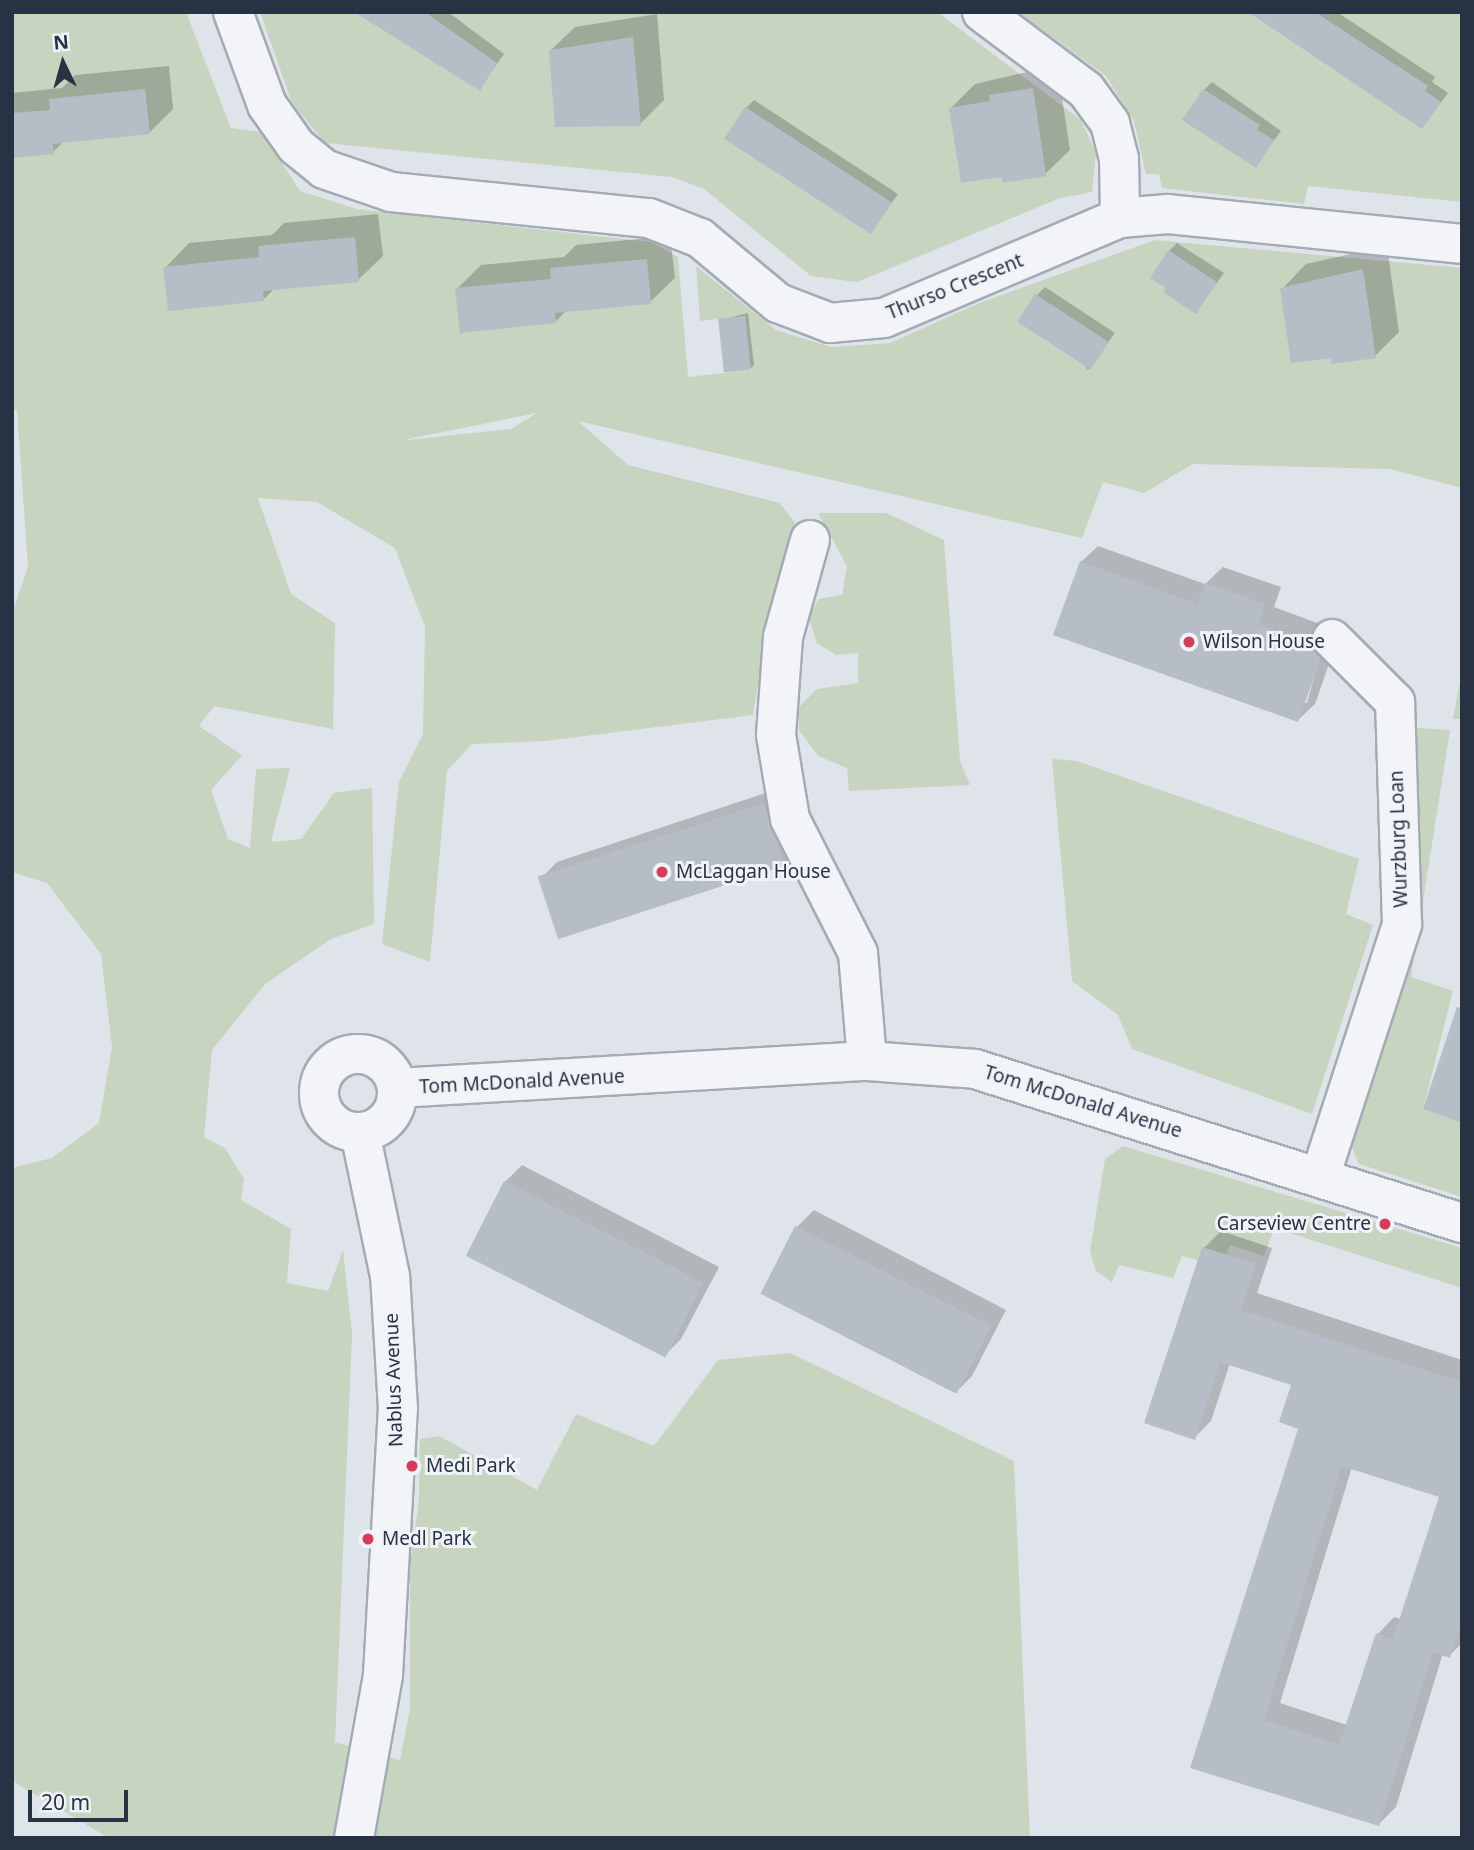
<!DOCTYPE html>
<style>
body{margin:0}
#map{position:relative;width:1474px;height:1850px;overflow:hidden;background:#dfe4ea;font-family:"Noto Sans",sans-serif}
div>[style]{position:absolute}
.green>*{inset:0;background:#c6d4c0}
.shadow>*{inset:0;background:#0003}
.building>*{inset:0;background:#b6bdc7;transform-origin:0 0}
.roads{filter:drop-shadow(2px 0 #a4abb4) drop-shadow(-2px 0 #a4abb4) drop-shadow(0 2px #a4abb4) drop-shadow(0 -2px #a4abb4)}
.minor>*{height:38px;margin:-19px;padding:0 19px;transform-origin:19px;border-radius:19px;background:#f2f4f8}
.minor>.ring{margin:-19px;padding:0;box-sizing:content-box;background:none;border:38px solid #f2f4f8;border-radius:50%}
.dots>*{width:19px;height:19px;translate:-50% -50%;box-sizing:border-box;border:4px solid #eff3f7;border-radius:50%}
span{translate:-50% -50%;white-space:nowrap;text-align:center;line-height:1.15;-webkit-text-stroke:6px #eff3f7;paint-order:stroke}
.street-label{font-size:19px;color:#273242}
.poi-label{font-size:19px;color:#273242}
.left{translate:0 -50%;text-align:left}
.right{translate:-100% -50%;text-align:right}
.frame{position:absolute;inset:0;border:14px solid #273242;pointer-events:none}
.north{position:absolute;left:28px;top:28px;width:70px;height:70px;-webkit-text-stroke:5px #eff3f7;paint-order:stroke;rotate:355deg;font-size:19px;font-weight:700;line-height:28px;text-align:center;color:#273242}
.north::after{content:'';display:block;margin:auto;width:24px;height:32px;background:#273242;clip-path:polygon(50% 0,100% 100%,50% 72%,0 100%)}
.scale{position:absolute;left:28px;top:1790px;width:100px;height:32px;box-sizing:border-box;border:4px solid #273242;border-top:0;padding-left:9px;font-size:21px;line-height:24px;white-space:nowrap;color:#273242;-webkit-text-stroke:5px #eff3f7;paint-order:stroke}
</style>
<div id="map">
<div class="green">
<i style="clip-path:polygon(evenodd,12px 12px,186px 12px,231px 128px,262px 132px,300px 191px,357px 209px,651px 242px,678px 257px,688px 377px,751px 370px,745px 316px,700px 321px,696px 266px,776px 330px,831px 347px,890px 343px,979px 303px,1155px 240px,1462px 268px,1462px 488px,1390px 469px,1193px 464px,1144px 493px,1103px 482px,1082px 538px,578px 421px,628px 465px,780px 503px,795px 523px,768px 620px,753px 715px,545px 741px,472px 744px,447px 771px,430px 962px,382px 944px,399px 782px,423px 734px,425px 627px,395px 548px,317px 502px,258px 498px,291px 594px,335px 623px,333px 729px,214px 706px,199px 726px,242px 755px,211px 790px,228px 839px,250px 848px,256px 769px,290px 768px,271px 842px,301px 839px,334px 793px,372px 788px,374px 924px,331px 939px,265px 984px,212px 1050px,204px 1137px,225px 1148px,244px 1179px,241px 1200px,291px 1229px,287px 1283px,328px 1291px,343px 1250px,352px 1334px,335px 1742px,400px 1760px,410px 1708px,410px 1566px,419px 1499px,420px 1439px,439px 1436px,537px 1490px,576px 1414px,654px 1446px,718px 1360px,790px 1353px,1014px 1461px,1030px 1838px,109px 1838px,12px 1781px,12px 1168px,52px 1158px,99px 1123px,112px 1047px,101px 954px,47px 883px,12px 872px,12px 613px,28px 567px,17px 410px,12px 410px,12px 12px,537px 413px,511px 429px,408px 440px,408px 439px,537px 413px)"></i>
<i style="clip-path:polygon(260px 12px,937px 12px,1081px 120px,1096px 153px,1092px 192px,1060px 198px,857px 282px,811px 276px,704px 189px,672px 177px,325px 143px,292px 103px)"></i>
<i style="clip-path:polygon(1018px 12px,1462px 12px,1462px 202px,1308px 186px,1304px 204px,1162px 188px,1159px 174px,1146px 174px,1134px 121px,1106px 76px)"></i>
<i style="clip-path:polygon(818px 513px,886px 513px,944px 540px,960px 761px,970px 785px,849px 791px,847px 768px,818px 756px,799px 730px,799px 707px,817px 689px,858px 683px,858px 653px,836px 655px,817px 643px,808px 616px,819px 599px,842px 595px,847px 566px)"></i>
<i style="clip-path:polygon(1462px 671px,1462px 719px,1453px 719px)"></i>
<i style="clip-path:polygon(1406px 727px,1450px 730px,1411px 977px,1453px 991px,1423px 1109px,1462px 1123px,1462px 1197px,1359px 1164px,1347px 1136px,1409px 932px)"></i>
<i style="clip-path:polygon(1052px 759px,1077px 761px,1359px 859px,1346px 914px,1373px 925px,1312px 1114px,1132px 1049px,1118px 1015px,1072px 981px)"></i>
<i style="clip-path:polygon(1123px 1146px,1462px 1248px,1462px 1288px,1274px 1228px,1264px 1256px,1230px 1245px,1226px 1255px,1198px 1260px,1182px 1256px,1173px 1278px,1119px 1265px,1112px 1282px,1096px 1271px,1090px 1251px,1105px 1159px)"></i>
</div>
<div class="shadow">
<i style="clip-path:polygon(358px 12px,448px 12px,504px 54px,480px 88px)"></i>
<i style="clip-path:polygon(1251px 12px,1337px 12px,1435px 77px,1432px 82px,1448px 93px,1422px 127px)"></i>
<i style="clip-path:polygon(657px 14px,664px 100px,640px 124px,550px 51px,575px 27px)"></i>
<i style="clip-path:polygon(1057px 65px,1070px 150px,1045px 174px,951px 108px,975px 84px)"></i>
<i style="clip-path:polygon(169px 66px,173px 109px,149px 133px,64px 141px,53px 152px,12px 156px,12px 93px,62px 88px,75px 75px)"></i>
<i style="clip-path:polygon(1212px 82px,1281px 131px,1255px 165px,1204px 90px)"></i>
<i style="clip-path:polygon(754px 100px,898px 194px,873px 229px,746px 108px)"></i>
<i style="clip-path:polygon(378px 214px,383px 256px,358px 280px,274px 289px,263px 300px,165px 268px,189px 243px,272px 235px,284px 223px)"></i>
<i style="clip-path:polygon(670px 236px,675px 278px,650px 302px,566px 311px,555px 322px,457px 289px,481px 265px,564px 257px,576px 245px)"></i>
<i style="clip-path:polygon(1177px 243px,1224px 273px,1196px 311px,1168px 287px,1169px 251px)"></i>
<i style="clip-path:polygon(1387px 246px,1399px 332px,1375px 356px,1333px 356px,1282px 289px,1306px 264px)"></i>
<i style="clip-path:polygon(1045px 287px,1115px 333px,1088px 370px,1037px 295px)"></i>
<i style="clip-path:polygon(748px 313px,754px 365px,750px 369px,720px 320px)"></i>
<i style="clip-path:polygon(evenodd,1098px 546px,1205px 584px,1223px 567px,1281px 587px,1274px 607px,1328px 627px,1337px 641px,1315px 704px,1298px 720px,1081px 562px,1098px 546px,1322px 650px,1307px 703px,1304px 703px,1322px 650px)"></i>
<i style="clip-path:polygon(781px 788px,801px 848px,784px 865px,540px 879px,557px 862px)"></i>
<i style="clip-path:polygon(522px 1165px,719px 1267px,681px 1339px,664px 1356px,505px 1182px)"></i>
<i style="clip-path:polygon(814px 1210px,1006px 1310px,972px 1376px,955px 1393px,762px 1293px,797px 1227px)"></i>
<i style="clip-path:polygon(evenodd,1221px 1231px,1272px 1248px,1257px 1293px,1462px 1360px,1462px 1643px,1449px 1656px,1443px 1653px,1396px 1807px,1379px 1824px,1193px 1767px,1301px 1428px,1293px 1384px,1230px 1363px,1211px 1421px,1194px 1438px,1204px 1248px,1221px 1231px,1352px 1467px,1441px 1496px,1401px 1619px,1394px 1617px,1378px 1634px,1347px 1725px,1280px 1703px,1352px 1467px)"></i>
</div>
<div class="building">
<i style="clip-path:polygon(354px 12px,425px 12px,497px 63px,480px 91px)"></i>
<i style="clip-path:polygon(1248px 12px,1315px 12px,1428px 86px,1425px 91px,1441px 102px,1422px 129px)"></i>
<i style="clip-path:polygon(633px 37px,641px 126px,555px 127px,549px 50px)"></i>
<i style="clip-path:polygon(1033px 88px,1046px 176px,1003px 183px,1001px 177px,961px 183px,949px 108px,990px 101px,989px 95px)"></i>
<i style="clip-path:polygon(145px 89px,150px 134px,53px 144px,54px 154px,12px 158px,12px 113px,50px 110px,49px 99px)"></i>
<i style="clip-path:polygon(1203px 89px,1260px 125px,1257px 130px,1274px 140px,1256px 168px,1182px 120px)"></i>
<i style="left:745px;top:107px;width:175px;height:38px;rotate:33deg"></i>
<i style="clip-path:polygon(355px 237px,359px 282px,263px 291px,264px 301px,168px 311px,163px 267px,259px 257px,258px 246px)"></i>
<i style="clip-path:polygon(1168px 250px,1217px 282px,1196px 314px,1163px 292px,1166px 288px,1150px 278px)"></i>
<i style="clip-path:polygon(647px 259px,651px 304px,555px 313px,556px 323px,460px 333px,455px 288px,551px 279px,550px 268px)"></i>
<i style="clip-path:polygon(1363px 269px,1376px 358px,1332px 364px,1331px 358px,1291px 363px,1280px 288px)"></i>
<i style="left:1035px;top:294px;width:88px;height:33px;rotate:33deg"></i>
<i style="left:745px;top:316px;width:54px;height:27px;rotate:84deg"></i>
<i style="clip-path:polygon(1080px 561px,1197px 604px,1205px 583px,1265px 604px,1258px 624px,1311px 643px,1321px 659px,1298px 722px,1053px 635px)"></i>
<i style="left:764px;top:803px;width:66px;height:238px;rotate:72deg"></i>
<i style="clip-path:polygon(1457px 1007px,1462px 1008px,1462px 1123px,1423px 1109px)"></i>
<i style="left:504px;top:1181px;width:224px;height:84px;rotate:27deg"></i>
<i style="left:795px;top:1226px;width:220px;height:76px;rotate:27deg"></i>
<i style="clip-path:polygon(evenodd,1202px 1247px,1256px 1264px,1241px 1310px,1462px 1382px,1462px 1621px,1450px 1658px,1433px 1652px,1379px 1826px,1190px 1768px,1298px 1429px,1279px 1422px,1291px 1385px,1220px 1362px,1195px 1440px,1144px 1423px,1202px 1247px,1342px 1466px,1439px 1497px,1393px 1639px,1376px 1633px,1339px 1745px,1264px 1720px,1342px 1466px)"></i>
</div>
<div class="roads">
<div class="minor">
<i style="left:233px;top:12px;width:99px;rotate:69.9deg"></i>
<i style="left:267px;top:105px;width:50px;rotate:54.7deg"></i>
<i style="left:296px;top:146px;width:36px;rotate:39deg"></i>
<i style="left:324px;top:169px;width:71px;rotate:18.9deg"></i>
<i style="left:391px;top:192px;width:259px;rotate:5.8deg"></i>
<i style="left:649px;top:218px;width:55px;rotate:21.4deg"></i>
<i style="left:700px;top:238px;width:102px;rotate:39.8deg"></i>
<i style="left:778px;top:303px;width:56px;rotate:21deg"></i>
<i style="left:830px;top:323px;width:54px;rotate:-5.3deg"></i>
<i style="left:884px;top:318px;width:256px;rotate:-23deg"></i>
<i style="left:1120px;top:218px;width:48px;rotate:-4.8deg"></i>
<i style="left:1168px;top:214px;width:296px;rotate:5.8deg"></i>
<i style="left:982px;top:12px;width:130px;rotate:36.9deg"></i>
<i style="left:1086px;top:90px;width:41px;rotate:54deg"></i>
<i style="left:1110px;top:123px;width:36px;rotate:76deg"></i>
<i style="left:1119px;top:158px;width:60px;rotate:89deg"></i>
<i style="left:810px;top:540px;width:101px;rotate:105.6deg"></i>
<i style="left:783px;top:637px;width:98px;rotate:94.1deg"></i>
<i style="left:776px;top:735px;width:85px;rotate:80.5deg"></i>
<i style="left:790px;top:819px;width:150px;rotate:63.1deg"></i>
<i style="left:858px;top:953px;width:108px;rotate:85.2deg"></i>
<i class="ring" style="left:319px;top:1054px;width:40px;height:40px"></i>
<i style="left:397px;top:1088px;width:471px;rotate:-3.3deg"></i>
<i style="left:867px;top:1061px;width:108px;rotate:4.2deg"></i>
<i style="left:975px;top:1069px;width:511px;rotate:17.55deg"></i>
<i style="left:1320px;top:1177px;width:266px;rotate:-72deg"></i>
<i style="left:1402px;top:924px;width:222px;rotate:-91.8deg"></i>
<i style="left:1395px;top:702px;width:89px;rotate:-135deg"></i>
<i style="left:354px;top:1838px;width:166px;rotate:-79.9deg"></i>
<i style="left:383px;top:1675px;width:266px;rotate:-86.8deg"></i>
<i style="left:398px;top:1409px;width:133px;rotate:-93.4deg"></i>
<i style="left:390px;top:1276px;width:147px;rotate:-101.8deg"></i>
</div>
</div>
<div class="dots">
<i style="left:1189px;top:642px;background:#d73c58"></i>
<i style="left:662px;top:872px;background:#d73c58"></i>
<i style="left:1385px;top:1224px;background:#d73c58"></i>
<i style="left:412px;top:1466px;background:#d73c58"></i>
<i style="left:368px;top:1539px;background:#d73c58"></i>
</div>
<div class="street-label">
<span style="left:955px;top:287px;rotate:-22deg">Thurso Crescent</span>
<span style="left:1399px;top:839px;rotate:-92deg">Wurzburg Loan</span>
<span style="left:522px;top:1082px;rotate:-3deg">Tom McDonald Avenue</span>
<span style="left:1083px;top:1102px;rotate:17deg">Tom McDonald Avenue</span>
<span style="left:394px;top:1380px;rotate:-92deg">Nablus Avenue</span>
</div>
<div class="poi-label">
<span class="left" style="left:1203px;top:642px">Wilson House</span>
<span class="left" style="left:676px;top:872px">McLaggan House</span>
<span class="right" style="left:1371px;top:1224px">Carseview Centre</span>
<span class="left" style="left:426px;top:1466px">Medi Park</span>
<span class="left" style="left:382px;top:1539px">Medl Park</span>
</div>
<div class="frame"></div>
<div class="north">N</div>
<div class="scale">20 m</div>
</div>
